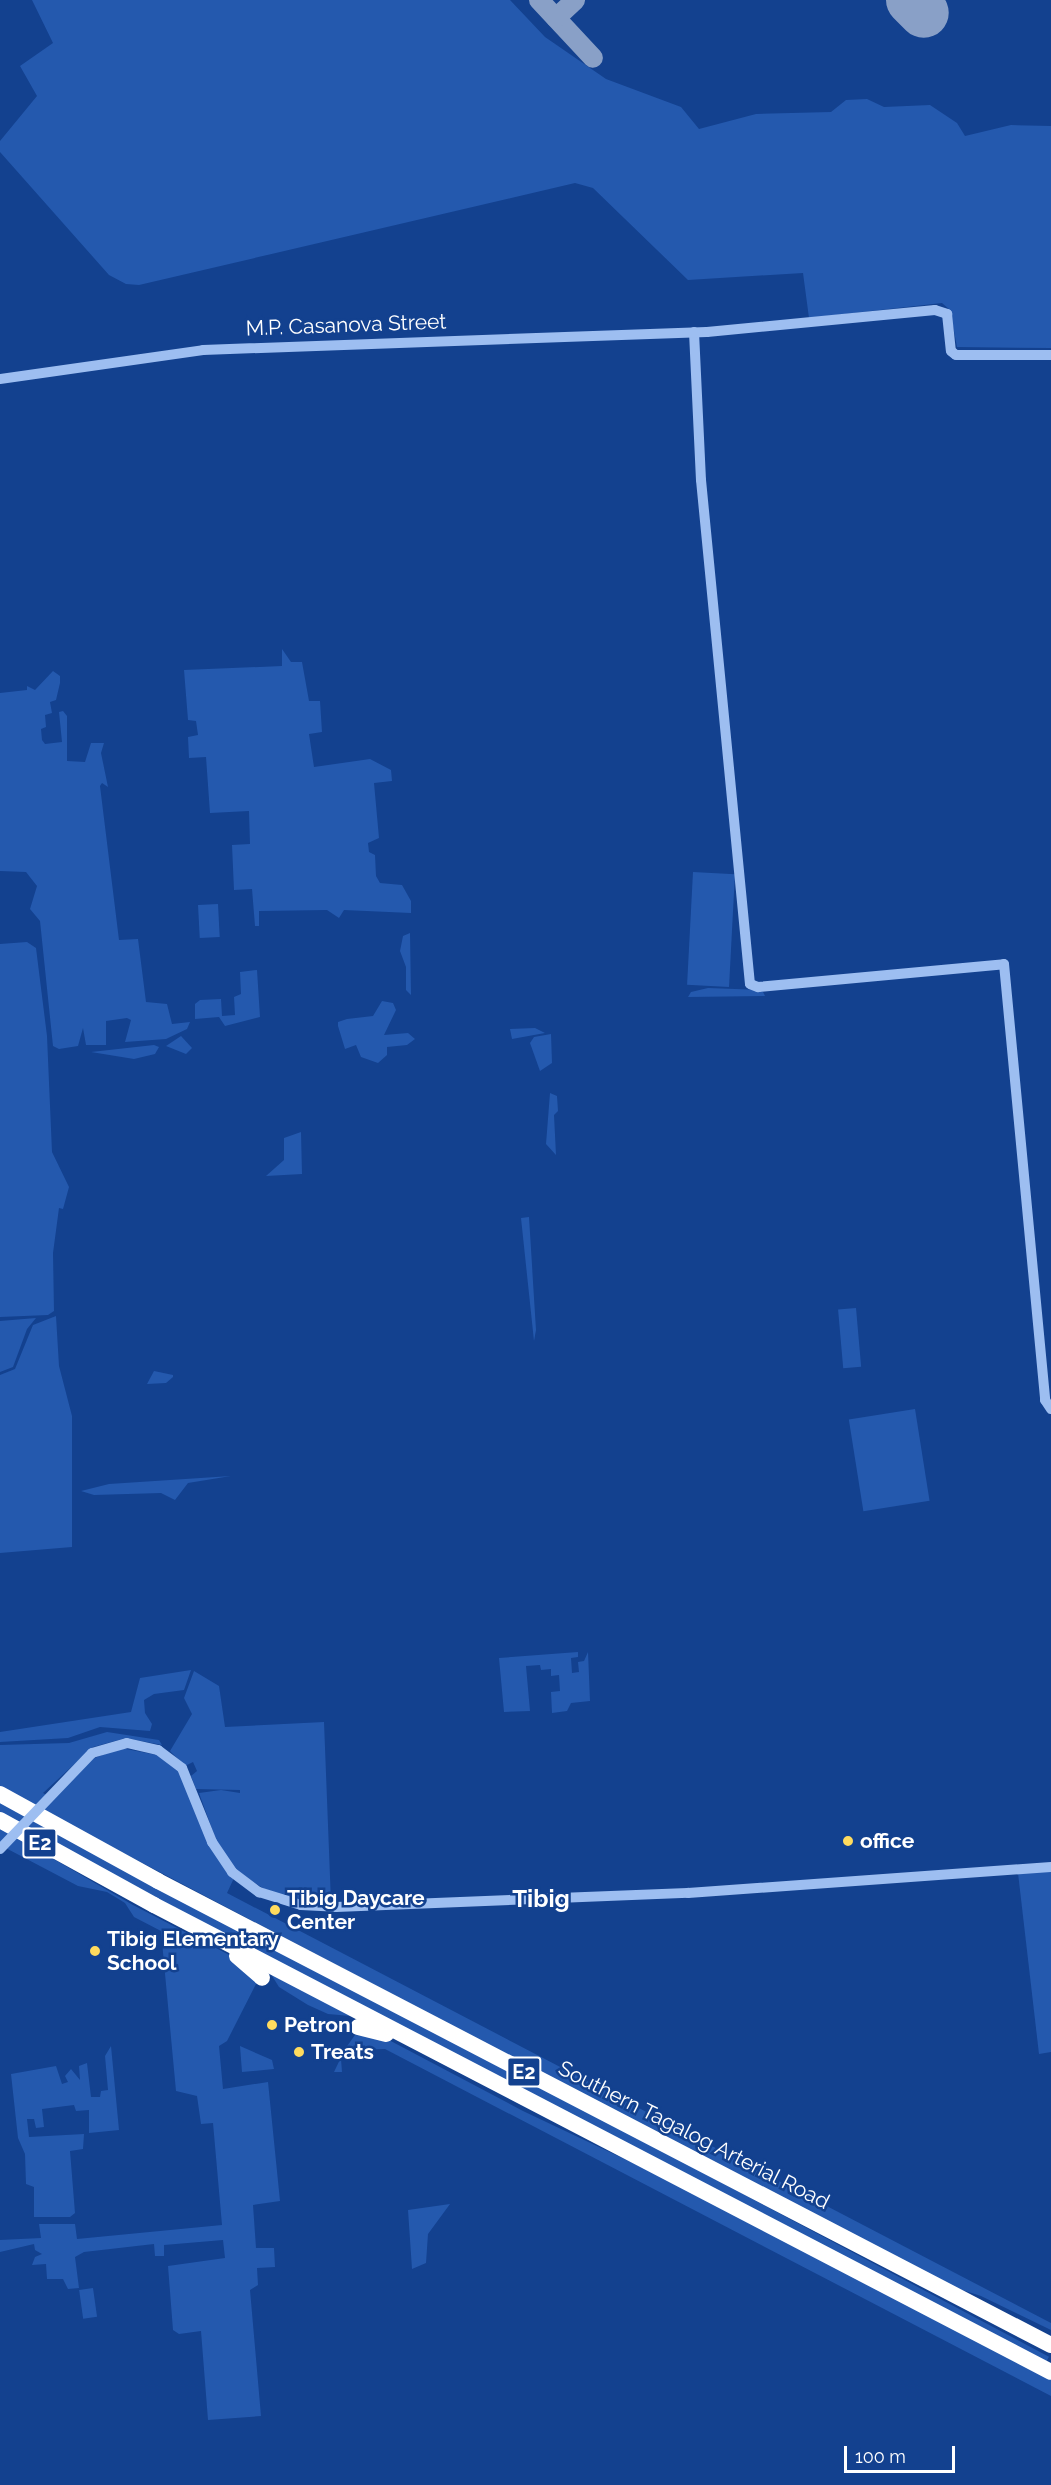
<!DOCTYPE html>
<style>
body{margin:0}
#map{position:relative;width:1051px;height:2485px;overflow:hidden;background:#13418f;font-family:Raleway,sans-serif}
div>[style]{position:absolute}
.green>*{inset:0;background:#2459ae;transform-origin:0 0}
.taxiway>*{height:20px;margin:-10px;padding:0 10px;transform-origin:10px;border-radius:10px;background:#89a0c7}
.runway>*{height:50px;margin:-25px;padding:0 25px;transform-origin:25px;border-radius:25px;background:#89a0c7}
.minor>*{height:10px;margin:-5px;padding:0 5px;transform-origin:5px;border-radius:5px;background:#9dbef1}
.highway>*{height:16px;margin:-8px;padding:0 8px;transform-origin:8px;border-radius:8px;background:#fff}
.minor-bridge>*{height:10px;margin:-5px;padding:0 5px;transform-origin:5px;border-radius:5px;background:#9dbef1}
.dots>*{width:16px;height:16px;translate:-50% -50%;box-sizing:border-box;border:3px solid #13418f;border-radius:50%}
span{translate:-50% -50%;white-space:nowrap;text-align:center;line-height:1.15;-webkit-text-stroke:5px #13418f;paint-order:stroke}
.shield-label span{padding:2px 4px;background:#13418f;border:2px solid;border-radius:4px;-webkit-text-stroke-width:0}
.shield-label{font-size:20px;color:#fff;font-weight:700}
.street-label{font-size:21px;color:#fff}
.poi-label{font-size:21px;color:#fff;font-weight:700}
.left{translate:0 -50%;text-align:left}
.quarter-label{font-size:24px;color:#fff;font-weight:700}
.scale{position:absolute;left:844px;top:2446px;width:111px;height:27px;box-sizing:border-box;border:3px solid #fff;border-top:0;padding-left:8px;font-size:18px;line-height:21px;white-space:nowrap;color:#fff;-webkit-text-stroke:4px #13418f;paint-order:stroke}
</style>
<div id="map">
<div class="green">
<i style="clip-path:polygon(32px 0,510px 0,545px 37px,606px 79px,681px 107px,699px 129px,756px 114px,831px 112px,846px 100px,867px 99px,884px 107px,930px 105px,957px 123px,965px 136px,1011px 125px,1051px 126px,1051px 348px,957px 347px,950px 310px,942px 303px,809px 318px,803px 273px,688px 280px,593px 188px,575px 183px,139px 285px,126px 284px,109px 275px,0 152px,0 141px,37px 96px,20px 66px,53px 43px)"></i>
<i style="clip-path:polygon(282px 649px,291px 662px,302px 662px,309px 701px,320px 701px,322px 732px,309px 734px,314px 767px,370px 759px,391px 770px,392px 781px,374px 783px,379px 838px,368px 843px,369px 852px,375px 855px,376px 876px,380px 883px,402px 885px,411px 901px,411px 913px,344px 910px,339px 918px,327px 910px,259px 911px,259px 926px,255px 926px,252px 889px,234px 890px,232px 845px,250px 844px,249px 811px,210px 813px,206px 757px,189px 758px,188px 737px,198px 735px,196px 721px,188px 720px,184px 670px,282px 666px)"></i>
<i style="clip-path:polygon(53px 671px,60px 676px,60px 683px,56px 700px,50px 702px,52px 713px,45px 715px,46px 727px,41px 729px,42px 740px,45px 744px,62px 742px,59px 712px,63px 711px,67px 716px,67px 761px,85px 762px,91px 743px,104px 743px,101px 753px,108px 787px,102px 783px,100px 786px,119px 940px,138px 939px,146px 1002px,167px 1004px,172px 1024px,190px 1022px,187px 1029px,166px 1039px,125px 1042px,131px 1020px,127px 1018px,106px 1021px,106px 1045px,86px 1045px,83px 1028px,78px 1046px,59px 1049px,53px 1046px,40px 921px,30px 909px,37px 886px,26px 872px,0 871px,0 693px,27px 690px,27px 686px,35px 690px)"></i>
<i style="left:693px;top:872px;width:42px;height:113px;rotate:3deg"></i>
<i style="left:218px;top:904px;width:33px;height:20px;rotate:87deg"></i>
<i style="clip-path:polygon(410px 933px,411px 995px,406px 990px,406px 967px,400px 951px,403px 936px)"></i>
<i style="clip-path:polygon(27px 942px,36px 948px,47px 1036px,52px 1152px,69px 1187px,63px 1209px,59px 1208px,53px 1253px,54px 1311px,48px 1315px,0 1317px,0 944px)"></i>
<i style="clip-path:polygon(257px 970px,260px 1017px,225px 1026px,219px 1017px,195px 1019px,195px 1004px,200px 1000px,221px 999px,222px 1016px,235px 1015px,234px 997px,241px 994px,240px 972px)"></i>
<i style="clip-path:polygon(708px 988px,762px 990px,765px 996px,688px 997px,691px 992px)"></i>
<i style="clip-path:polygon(382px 1001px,393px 1003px,396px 1010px,384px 1035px,408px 1033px,415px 1039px,407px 1045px,387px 1047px,387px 1055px,378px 1063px,361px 1057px,356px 1045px,345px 1049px,338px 1026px,338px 1022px,347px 1019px,373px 1016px)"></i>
<i style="clip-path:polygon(535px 1028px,545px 1033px,512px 1039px,510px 1029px)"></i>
<i style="clip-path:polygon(551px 1034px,552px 1063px,540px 1071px,530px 1043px,534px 1037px)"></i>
<i style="clip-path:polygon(181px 1036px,192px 1048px,186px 1054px,166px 1046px)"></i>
<i style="clip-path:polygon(154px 1045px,159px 1047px,155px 1054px,134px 1059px,91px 1052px)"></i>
<i style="clip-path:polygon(550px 1093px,557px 1096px,558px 1111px,554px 1115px,556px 1155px,546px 1144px)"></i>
<i style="clip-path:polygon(301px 1132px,302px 1174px,266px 1176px,284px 1160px,284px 1138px)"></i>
<i style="clip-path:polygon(529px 1217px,536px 1330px,534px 1341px,521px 1218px)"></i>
<i style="left:856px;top:1308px;width:59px;height:18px;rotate:85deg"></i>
<i style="clip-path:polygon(56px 1316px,59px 1366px,72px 1416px,72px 1547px,0 1553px,0 1375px,15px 1369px,33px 1325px)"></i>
<i style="clip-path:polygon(36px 1318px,27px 1329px,13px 1367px,0 1372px,0 1321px)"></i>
<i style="clip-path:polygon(154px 1371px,173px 1375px,173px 1377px,166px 1383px,147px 1384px)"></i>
<i style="left:915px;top:1409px;width:93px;height:67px;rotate:81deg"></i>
<i style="clip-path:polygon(231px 1476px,188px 1483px,175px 1500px,161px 1493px,94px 1495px,81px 1491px,109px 1484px)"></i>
<i style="clip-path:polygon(578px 1652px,578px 1657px,571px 1658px,572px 1673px,579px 1672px,578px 1662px,584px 1661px,588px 1652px,590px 1701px,571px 1703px,567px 1711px,552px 1713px,551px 1692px,560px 1691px,559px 1675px,551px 1676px,551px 1669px,541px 1670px,540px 1665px,526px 1666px,530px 1711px,504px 1712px,499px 1658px)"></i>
<i style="clip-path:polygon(191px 1670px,184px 1690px,154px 1694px,144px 1700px,145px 1713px,152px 1724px,150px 1731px,100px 1727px,68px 1738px,0 1742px,0 1732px,131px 1712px,140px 1678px)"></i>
<i style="clip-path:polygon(194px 1671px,219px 1686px,225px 1727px,324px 1722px,331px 1902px,297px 1900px,264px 1889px,236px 1870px,219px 1848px,199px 1793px,221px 1790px,240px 1793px,240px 1790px,196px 1789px,191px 1776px,197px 1771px,193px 1762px,185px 1766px,170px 1751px,192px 1714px,184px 1698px)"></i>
<i style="clip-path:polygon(107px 1732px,159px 1740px,162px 1745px,126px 1738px,93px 1747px,43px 1793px,54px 1799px,92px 1759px,121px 1748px,157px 1755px,176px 1767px,234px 1878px,227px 1893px,1051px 2323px,1051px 2330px,981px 2296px,943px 2284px,0 1788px,0 1745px,69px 1743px)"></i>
<i style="left:0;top:1799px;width:1188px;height:17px;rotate:28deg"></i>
<i style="clip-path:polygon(0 1828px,133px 1905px,239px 1960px,257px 1982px,227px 2041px,219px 2046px,223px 2089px,268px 2082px,280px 2201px,253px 2205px,256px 2248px,274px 2248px,275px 2267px,257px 2268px,258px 2285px,250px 2290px,261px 2416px,208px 2420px,201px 2331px,179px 2334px,173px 2330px,168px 2266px,225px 2258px,223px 2240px,164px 2245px,164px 2256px,155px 2256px,154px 2244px,84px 2252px,75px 2257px,79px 2288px,68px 2289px,63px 2279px,47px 2279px,46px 2264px,32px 2265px,35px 2257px,42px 2254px,35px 2250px,34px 2244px,0 2252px,0 2240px,41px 2238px,39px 2224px,75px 2224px,77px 2239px,222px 2225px,213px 2123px,201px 2124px,197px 2096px,176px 2091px,161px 1931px,134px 1917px,125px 1903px,107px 1892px,78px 1886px,0 1845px)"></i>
<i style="clip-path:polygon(1051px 1870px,1051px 2052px,1039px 2054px,1018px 1873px)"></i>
<i style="clip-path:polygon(269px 1971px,350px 2016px,328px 2014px,308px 2005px,279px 1987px)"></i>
<i style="clip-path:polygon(355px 2035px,387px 2039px,523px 2111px,675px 2183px,1051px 2379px,1051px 2396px,385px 2049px,347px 2050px,347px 2058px,341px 2059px,342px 2072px,334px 2072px,345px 2049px)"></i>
<i style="clip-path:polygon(111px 2046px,119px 2130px,89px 2133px,89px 2110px,76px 2111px,74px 2105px,42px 2109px,44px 2127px,36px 2128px,34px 2119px,27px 2119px,29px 2137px,84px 2134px,83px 2149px,70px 2151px,75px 2213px,70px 2217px,34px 2217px,34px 2187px,26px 2184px,25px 2154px,18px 2138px,11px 2074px,56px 2066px,62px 2084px,68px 2082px,65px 2076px,71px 2069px,80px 2080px,79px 2066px,87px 2063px,91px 2097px,100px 2097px,101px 2091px,108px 2090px,105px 2056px)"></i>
<i style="clip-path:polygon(240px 2046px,272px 2060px,274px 2069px,242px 2072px)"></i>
<i style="clip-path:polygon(450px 2204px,428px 2234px,426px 2263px,412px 2269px,408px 2210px)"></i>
<i style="left:93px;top:2288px;width:29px;height:14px;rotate:82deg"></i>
</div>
<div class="taxiway">
<i style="left:539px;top:0;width:79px;rotate:47deg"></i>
<i style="left:556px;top:18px;width:26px;rotate:-43deg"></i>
</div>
<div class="runway">
<i style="left:911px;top:0;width:18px;rotate:45deg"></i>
</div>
<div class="minor">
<i style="left:694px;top:332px;width:148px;rotate:87.3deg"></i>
<i style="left:701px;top:480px;width:506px;rotate:84.45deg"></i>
<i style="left:750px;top:984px;width:9px;rotate:21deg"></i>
<i style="left:758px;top:987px;width:247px;rotate:-5.3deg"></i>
<i style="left:1004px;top:964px;width:438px;rotate:84.6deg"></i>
<i style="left:1045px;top:1400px;width:11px;rotate:56deg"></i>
<i style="left:0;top:379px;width:205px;rotate:-8.1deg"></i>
<i style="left:203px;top:350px;width:504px;rotate:-2.05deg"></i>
<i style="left:707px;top:332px;width:229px;rotate:-5.5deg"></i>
<i style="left:935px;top:310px;width:13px;rotate:18deg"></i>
<i style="left:947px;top:314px;width:37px;rotate:84deg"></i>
<i style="left:951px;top:351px;width:6px;rotate:39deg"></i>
<i style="left:956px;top:355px;width:95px"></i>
<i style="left:158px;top:1750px;width:30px;rotate:37deg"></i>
<i style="left:182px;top:1768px;width:80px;rotate:67.9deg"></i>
<i style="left:212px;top:1842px;width:36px;rotate:56deg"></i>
<i style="left:232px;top:1872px;width:34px;rotate:37deg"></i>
<i style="left:259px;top:1892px;width:44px;rotate:17.2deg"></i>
<i style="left:301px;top:1905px;width:35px;rotate:3deg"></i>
<i style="left:336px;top:1907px;width:352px;rotate:-2.3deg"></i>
<i style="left:688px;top:1893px;width:364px;rotate:-4.1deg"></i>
</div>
<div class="highway">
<i style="left:0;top:1794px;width:180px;rotate:28.8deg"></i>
<i style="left:158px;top:1881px;width:1006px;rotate:27.46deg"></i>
<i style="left:0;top:1820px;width:176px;rotate:28.9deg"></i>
<i style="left:154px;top:1905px;width:1011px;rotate:27.5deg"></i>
<i style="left:237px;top:1956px;width:33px;rotate:41deg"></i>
<i style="left:358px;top:2027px;width:29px;rotate:14deg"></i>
</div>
<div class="minor-bridge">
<i style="left:0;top:1849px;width:133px;rotate:-46.2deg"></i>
<i style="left:92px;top:1753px;width:36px;rotate:-16deg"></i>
<i style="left:127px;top:1743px;width:32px;rotate:13deg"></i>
</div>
<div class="dots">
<i style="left:848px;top:1841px;background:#ffdb5e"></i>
<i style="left:275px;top:1910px;background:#ffdb5e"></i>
<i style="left:95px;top:1951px;background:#ffdb5e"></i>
<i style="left:272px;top:2025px;background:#ffdb5e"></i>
<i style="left:299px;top:2052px;background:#ffdb5e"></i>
</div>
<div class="shield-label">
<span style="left:40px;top:1843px">E2</span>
<span style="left:524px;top:2072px">E2</span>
</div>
<div class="street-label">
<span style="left:346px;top:325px;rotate:-2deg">M.P. Casanova Street</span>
<span style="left:694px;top:2135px;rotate:27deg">Southern Tagalog Arterial Road</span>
</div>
<div class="poi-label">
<span class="left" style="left:860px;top:1841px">office</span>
<span class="left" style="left:287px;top:1910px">Tibig Daycare<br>Center</span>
<span class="left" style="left:107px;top:1951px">Tibig Elementary<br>School</span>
<span class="left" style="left:284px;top:2025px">Petron</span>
<span class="left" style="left:311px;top:2052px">Treats</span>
</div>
<div class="quarter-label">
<span style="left:541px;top:1899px">Tibig</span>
</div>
<div class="scale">100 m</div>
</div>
